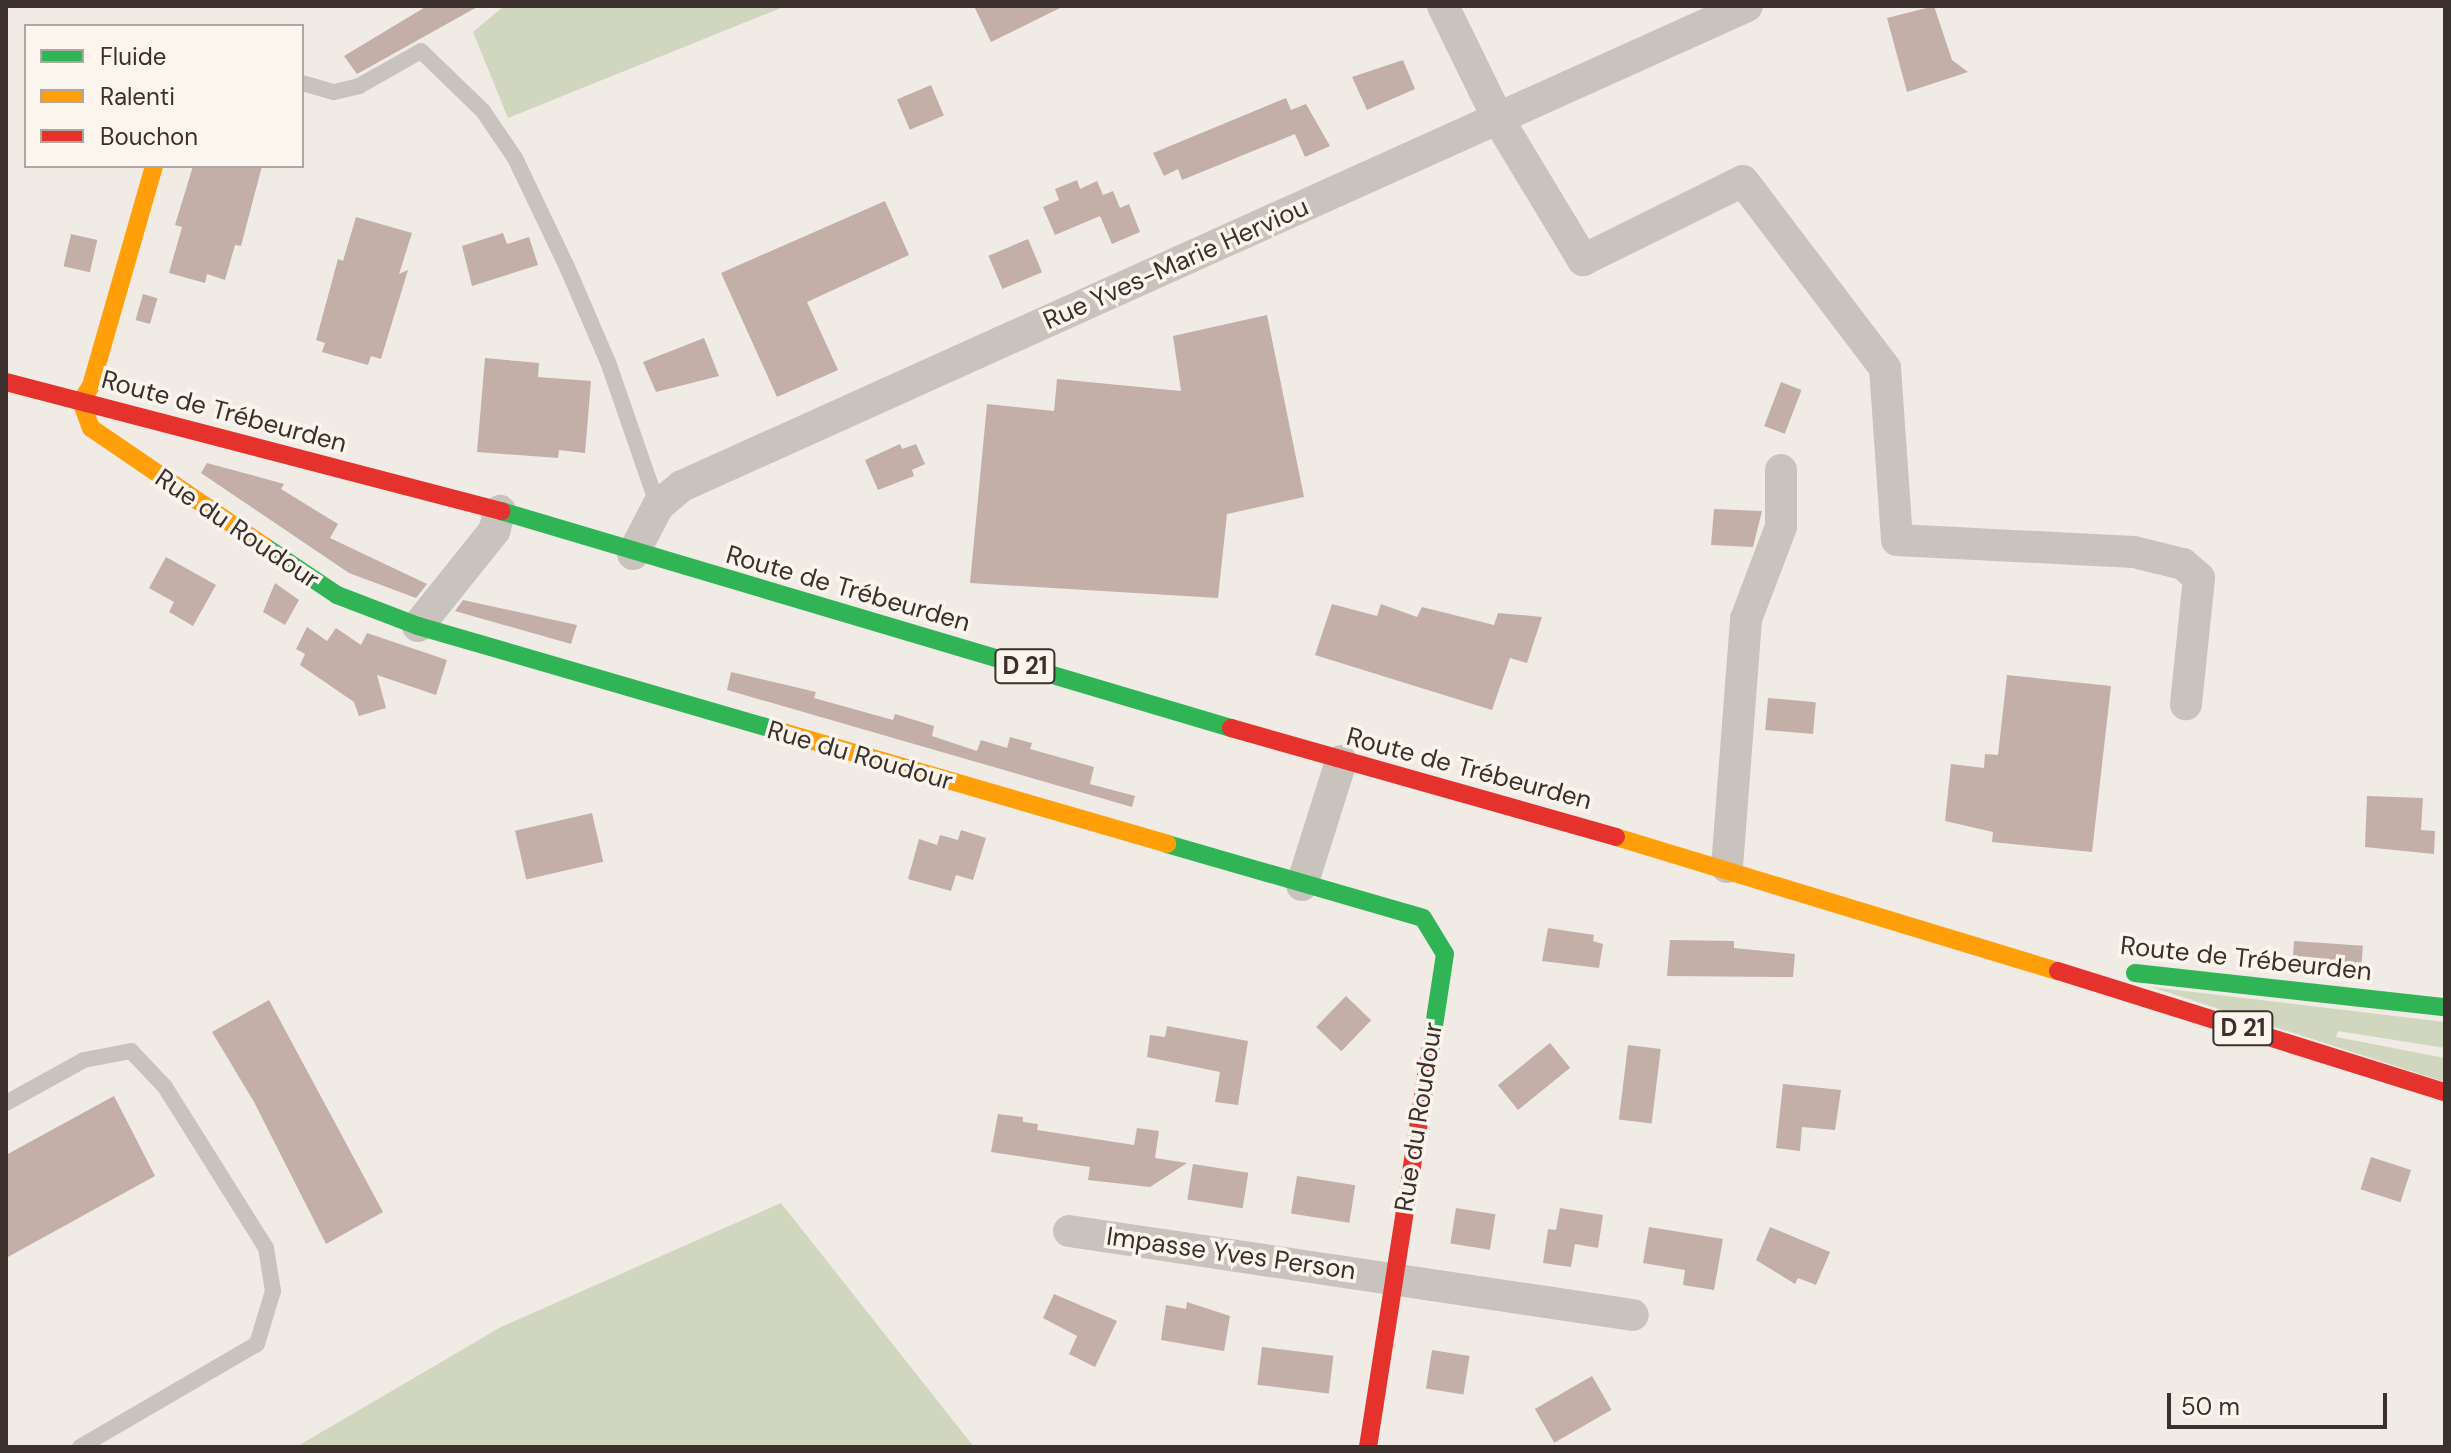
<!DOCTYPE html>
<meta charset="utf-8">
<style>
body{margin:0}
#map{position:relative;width:2451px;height:1453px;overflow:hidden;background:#f0ebe5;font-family:"DM Sans",sans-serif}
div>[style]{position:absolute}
.green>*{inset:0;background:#d1d6bf}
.building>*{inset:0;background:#c3afa7;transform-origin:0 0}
.lane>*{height:16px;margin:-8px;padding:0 8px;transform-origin:8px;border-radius:8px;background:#c9c3be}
.street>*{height:32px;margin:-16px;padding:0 16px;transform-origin:16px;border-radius:16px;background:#c9c3be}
.fast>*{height:18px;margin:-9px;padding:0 9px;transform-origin:9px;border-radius:9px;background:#30b455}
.slow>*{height:18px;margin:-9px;padding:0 9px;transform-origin:9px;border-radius:9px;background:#ff9f0a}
.jam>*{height:18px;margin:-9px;padding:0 9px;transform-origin:9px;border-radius:9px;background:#e5322d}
span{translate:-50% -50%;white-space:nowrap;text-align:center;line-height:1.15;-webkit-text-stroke:7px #fbf5ee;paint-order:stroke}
.shield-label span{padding:2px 6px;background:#fbf5ee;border:2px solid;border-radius:6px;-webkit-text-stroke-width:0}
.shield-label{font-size:24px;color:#3b302b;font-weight:700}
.street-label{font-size:26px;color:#3b302b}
.frame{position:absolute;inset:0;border:8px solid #3b302b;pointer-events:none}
.legend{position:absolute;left:24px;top:24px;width:280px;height:144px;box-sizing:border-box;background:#fbf5ee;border:2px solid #aea6a0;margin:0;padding:10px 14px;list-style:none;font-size:24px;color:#3b302b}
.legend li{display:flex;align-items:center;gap:16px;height:40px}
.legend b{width:40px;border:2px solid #aea6a0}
.scale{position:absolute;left:2167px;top:1393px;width:220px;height:36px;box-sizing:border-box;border:4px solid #3b302b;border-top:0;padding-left:10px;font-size:24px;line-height:28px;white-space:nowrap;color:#3b302b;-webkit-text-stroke:6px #fbf5ee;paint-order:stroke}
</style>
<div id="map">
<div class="green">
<i style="clip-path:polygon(504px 6px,786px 6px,508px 118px,473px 32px)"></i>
<i style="clip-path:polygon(2151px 987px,2445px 1022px,2445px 1048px,2338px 1031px,2336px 1037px,2445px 1058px,2445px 1082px)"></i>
<i style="clip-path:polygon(781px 1203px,974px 1447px,296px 1447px,501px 1327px)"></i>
</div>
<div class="building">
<i style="clip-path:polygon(427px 6px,479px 6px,357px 74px,344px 56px)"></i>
<i style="clip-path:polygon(974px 6px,1064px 6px,991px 42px)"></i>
<i style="clip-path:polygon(1934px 6px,1952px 60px,1968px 72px,1907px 92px,1887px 18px)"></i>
<i style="clip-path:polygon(1403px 60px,1415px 89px,1367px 110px,1352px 77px)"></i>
<i style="left:931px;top:85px;width:33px;height:37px;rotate:67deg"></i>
<i style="clip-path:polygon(1286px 98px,1291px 110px,1306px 104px,1330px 146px,1305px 157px,1295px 134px,1182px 180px,1178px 169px,1164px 176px,1153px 153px)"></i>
<i style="clip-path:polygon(193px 166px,262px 166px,241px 246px,235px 245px,225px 280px,207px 274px,205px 283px,169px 273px,182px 227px,175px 225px)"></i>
<i style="clip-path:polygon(1077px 180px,1080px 189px,1097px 181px,1103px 195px,1113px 191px,1120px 208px,1129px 204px,1140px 232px,1112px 244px,1100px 216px,1055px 235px,1043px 207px,1059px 200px,1055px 189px)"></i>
<i style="clip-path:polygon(885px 201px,909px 255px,807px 302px,838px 370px,777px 397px,721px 273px)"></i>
<i style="clip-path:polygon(356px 217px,412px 233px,399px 274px,408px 270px,381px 359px,371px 356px,368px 365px,322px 352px,325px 343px,316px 340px,338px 259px,343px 261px)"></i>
<i style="clip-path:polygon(503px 233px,507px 244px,529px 237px,538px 265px,472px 286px,462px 246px)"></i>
<i style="left:71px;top:234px;width:27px;height:33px;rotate:13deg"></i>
<i style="left:1028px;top:239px;width:36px;height:43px;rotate:67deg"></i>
<i style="left:143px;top:294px;width:15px;height:27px;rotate:16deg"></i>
<i style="clip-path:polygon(1267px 315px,1304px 497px,1227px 514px,1218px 598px,970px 583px,987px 404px,1054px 411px,1057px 379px,1181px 391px,1173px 336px)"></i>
<i style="clip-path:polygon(704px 338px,719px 376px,656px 392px,643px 362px)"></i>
<i style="clip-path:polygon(485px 358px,539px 363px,538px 377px,591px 381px,585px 453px,559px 450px,558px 458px,477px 452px)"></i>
<i style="left:1781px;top:382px;width:22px;height:47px;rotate:21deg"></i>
<i style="clip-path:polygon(900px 444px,902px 449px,916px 444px,925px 464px,912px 470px,914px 476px,878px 490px,865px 460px)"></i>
<i style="clip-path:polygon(207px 463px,284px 484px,281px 489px,338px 524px,330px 538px,427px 584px,416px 598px,349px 573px,201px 473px)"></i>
<i style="clip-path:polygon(1714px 509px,1762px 511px,1753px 547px,1711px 545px)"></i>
<i style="clip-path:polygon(166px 557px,216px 585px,193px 626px,169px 612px,174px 602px,149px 588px)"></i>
<i style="clip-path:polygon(275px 583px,299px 600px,285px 625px,263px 612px)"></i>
<i style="clip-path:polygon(463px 600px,577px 625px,571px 644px,455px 611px)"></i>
<i style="clip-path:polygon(1332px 604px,1377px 616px,1381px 604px,1417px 617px,1422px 607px,1494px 625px,1498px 613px,1542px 617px,1527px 663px,1510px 658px,1492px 710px,1315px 655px)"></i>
<i style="clip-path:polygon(307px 627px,327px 641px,336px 628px,361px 645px,367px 633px,447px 660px,436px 695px,377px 675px,386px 708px,359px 716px,354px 702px,300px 665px,305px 654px,296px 649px)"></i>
<i style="clip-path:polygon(731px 672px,816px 692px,814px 698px,893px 720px,895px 714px,934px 726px,932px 736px,977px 751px,981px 740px,1007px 748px,1010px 737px,1032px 743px,1030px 749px,1094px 767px,1090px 784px,1135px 796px,1132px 807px,727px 690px)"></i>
<i style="clip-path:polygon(2007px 675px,2111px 686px,2092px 852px,1992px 842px,1993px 832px,1945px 821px,1951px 764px,1984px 768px,1985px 754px,1998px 755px)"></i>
<i style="left:1768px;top:698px;width:48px;height:32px;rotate:5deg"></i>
<i style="clip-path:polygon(2367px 796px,2423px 798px,2421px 830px,2435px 831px,2434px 854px,2365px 847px)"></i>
<i style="left:592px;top:813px;width:50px;height:79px;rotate:77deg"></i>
<i style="clip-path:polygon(961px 830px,986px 838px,973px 880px,956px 875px,951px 891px,908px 879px,919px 839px,937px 845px,940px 835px,958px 840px)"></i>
<i style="clip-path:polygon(1548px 928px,1594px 935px,1593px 941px,1603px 944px,1599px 968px,1542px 961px)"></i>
<i style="clip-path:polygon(1670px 940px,1734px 941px,1734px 948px,1795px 954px,1793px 977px,1667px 976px)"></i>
<i style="left:2294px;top:941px;width:69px;height:24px;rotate:4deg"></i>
<i style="left:1346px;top:996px;width:35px;height:43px;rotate:44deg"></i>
<i style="clip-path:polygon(269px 1000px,383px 1212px,326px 1244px,254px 1102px,212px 1032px)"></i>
<i style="clip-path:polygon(1167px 1026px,1248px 1041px,1238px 1105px,1215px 1102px,1220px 1072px,1147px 1057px,1150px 1035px,1165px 1037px)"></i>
<i style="left:1550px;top:1043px;width:32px;height:67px;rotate:51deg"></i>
<i style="left:1628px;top:1045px;width:33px;height:75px;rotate:7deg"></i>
<i style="clip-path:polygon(1783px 1084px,1841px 1090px,1835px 1130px,1802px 1127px,1800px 1151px,1776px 1148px)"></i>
<i style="clip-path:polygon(114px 1096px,155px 1176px,6px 1258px,6px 1155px)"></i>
<i style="clip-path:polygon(998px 1114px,1023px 1117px,1023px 1122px,1038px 1124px,1037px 1130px,1134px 1145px,1137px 1128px,1159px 1131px,1155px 1158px,1187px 1163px,1150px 1187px,1088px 1180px,1090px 1167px,991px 1152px)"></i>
<i style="left:2371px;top:1157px;width:42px;height:34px;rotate:18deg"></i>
<i style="left:1193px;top:1164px;width:56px;height:36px;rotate:9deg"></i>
<i style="left:1297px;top:1176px;width:59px;height:38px;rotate:9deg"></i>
<i style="left:1456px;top:1208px;width:40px;height:36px;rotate:9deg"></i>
<i style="clip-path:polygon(1560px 1208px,1603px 1215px,1598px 1248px,1575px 1244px,1571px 1267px,1543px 1263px,1548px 1229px,1556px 1230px)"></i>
<i style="clip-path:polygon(1649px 1227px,1723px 1239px,1714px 1290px,1683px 1285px,1685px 1270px,1643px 1263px)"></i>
<i style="clip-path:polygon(1770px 1227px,1830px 1252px,1816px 1285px,1798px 1278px,1795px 1284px,1756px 1260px)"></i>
<i style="clip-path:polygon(1054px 1294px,1117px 1321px,1095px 1367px,1069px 1354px,1077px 1336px,1043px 1318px)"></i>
<i style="clip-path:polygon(1187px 1302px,1230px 1316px,1224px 1351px,1161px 1340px,1166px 1305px,1186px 1309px)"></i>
<i style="left:1262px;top:1347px;width:72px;height:38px;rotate:7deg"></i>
<i style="left:1432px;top:1350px;width:38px;height:39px;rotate:9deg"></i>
<i style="left:1592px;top:1376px;width:39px;height:66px;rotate:60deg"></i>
</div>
<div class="lane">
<i style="left:302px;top:83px;width:33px;rotate:16deg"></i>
<i style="left:334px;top:92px;width:26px;rotate:-13deg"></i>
<i style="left:359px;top:86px;width:71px;rotate:-29.4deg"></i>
<i style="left:421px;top:51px;width:86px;rotate:44.1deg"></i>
<i style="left:483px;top:111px;width:57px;rotate:55.8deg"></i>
<i style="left:515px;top:158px;width:121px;rotate:64.5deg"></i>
<i style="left:567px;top:267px;width:103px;rotate:66.7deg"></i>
<i style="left:608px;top:362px;width:152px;rotate:70.9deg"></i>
<i style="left:6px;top:1103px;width:89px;rotate:-28.9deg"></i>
<i style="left:84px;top:1060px;width:48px;rotate:-10.8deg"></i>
<i style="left:131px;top:1051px;width:50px;rotate:46.6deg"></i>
<i style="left:165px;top:1087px;width:190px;rotate:57.9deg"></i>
<i style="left:266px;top:1248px;width:44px;rotate:80.8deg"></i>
<i style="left:273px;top:1291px;width:55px;rotate:106.8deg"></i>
<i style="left:257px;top:1344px;width:205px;rotate:149.8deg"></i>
</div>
<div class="street">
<i style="left:1443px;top:6px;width:126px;rotate:64deg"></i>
<i style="left:1498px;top:119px;width:165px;rotate:58.9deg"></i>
<i style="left:1583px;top:260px;width:178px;rotate:-26.3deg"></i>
<i style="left:1743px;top:181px;width:235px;rotate:52.8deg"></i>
<i style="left:1885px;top:368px;width:172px;rotate:86deg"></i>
<i style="left:1897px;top:540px;width:237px;rotate:2.9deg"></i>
<i style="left:2134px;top:552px;width:50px;rotate:13.8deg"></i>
<i style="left:2183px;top:564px;width:21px;rotate:41deg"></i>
<i style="left:2199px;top:578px;width:127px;rotate:95.9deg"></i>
<i style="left:633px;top:554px;width:54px;rotate:-62.5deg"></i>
<i style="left:658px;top:506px;width:31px;rotate:-40deg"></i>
<i style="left:682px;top:486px;width:1168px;rotate:-24.26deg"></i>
<i style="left:418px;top:626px;width:122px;rotate:-51.3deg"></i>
<i style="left:494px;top:531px;width:21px;rotate:-73deg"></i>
<i style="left:1727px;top:867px;width:249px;rotate:-85.6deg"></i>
<i style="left:1746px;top:619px;width:98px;rotate:-69.2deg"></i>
<i style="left:1781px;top:527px;width:57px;rotate:-90deg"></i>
<i style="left:1302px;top:885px;width:130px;rotate:-72.5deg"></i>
<i style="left:1069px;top:1231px;width:570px;rotate:8.47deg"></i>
</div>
<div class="fast">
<i style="left:501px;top:511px;width:762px;rotate:16.56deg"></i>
<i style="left:264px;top:546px;width:88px;rotate:33.9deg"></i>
<i style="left:337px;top:595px;width:87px;rotate:20.9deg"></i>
<i style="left:418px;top:626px;width:383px;rotate:16.2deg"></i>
<i style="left:1167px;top:844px;width:266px;rotate:16.1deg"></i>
<i style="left:1423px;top:918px;width:42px;rotate:58.6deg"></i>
<i style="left:1445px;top:954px;width:105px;rotate:98.7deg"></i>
<i style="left:2135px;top:973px;width:312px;rotate:6.3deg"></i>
</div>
<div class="slow">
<i style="left:154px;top:166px;width:229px;rotate:106deg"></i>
<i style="left:91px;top:386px;width:18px;rotate:124deg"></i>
<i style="left:81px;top:401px;width:29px;rotate:70deg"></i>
<i style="left:91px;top:428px;width:209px;rotate:34.3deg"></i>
<i style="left:786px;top:733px;width:397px;rotate:16.2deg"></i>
<i style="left:1616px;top:837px;width:462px;rotate:16.9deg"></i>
</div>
<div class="jam">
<i style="left:6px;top:382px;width:512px;rotate:14.61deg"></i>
<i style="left:1231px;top:728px;width:400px;rotate:15.8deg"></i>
<i style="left:2058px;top:971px;width:405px;rotate:17.4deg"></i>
<i style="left:1368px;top:1447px;width:394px;rotate:-81.1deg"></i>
</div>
<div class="shield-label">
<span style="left:1025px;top:666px">D 21</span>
<span style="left:2243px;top:1028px">D 21</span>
</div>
<div class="street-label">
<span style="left:1176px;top:264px;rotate:-24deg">Rue Yves-Marie Herviou</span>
<span style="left:224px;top:412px;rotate:15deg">Route de Trébeurden</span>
<span style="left:237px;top:529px;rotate:34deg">Rue du Roudour</span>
<span style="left:848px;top:589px;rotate:16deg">Route de Trébeurden</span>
<span style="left:860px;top:756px;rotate:16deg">Rue du Roudour</span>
<span style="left:1469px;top:769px;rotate:15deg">Route de Trébeurden</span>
<span style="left:2246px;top:959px;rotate:6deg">Route de Trébeurden</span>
<span style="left:1419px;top:1117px;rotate:-81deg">Rue du Roudour</span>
<span style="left:1231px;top:1254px;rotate:8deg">Impasse Yves Person</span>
</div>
<div class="frame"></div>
<ul class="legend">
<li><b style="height:10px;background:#30b455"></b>Fluide</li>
<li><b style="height:10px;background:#ff9f0a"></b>Ralenti</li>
<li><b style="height:10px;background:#e5322d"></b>Bouchon</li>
</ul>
<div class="scale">50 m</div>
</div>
